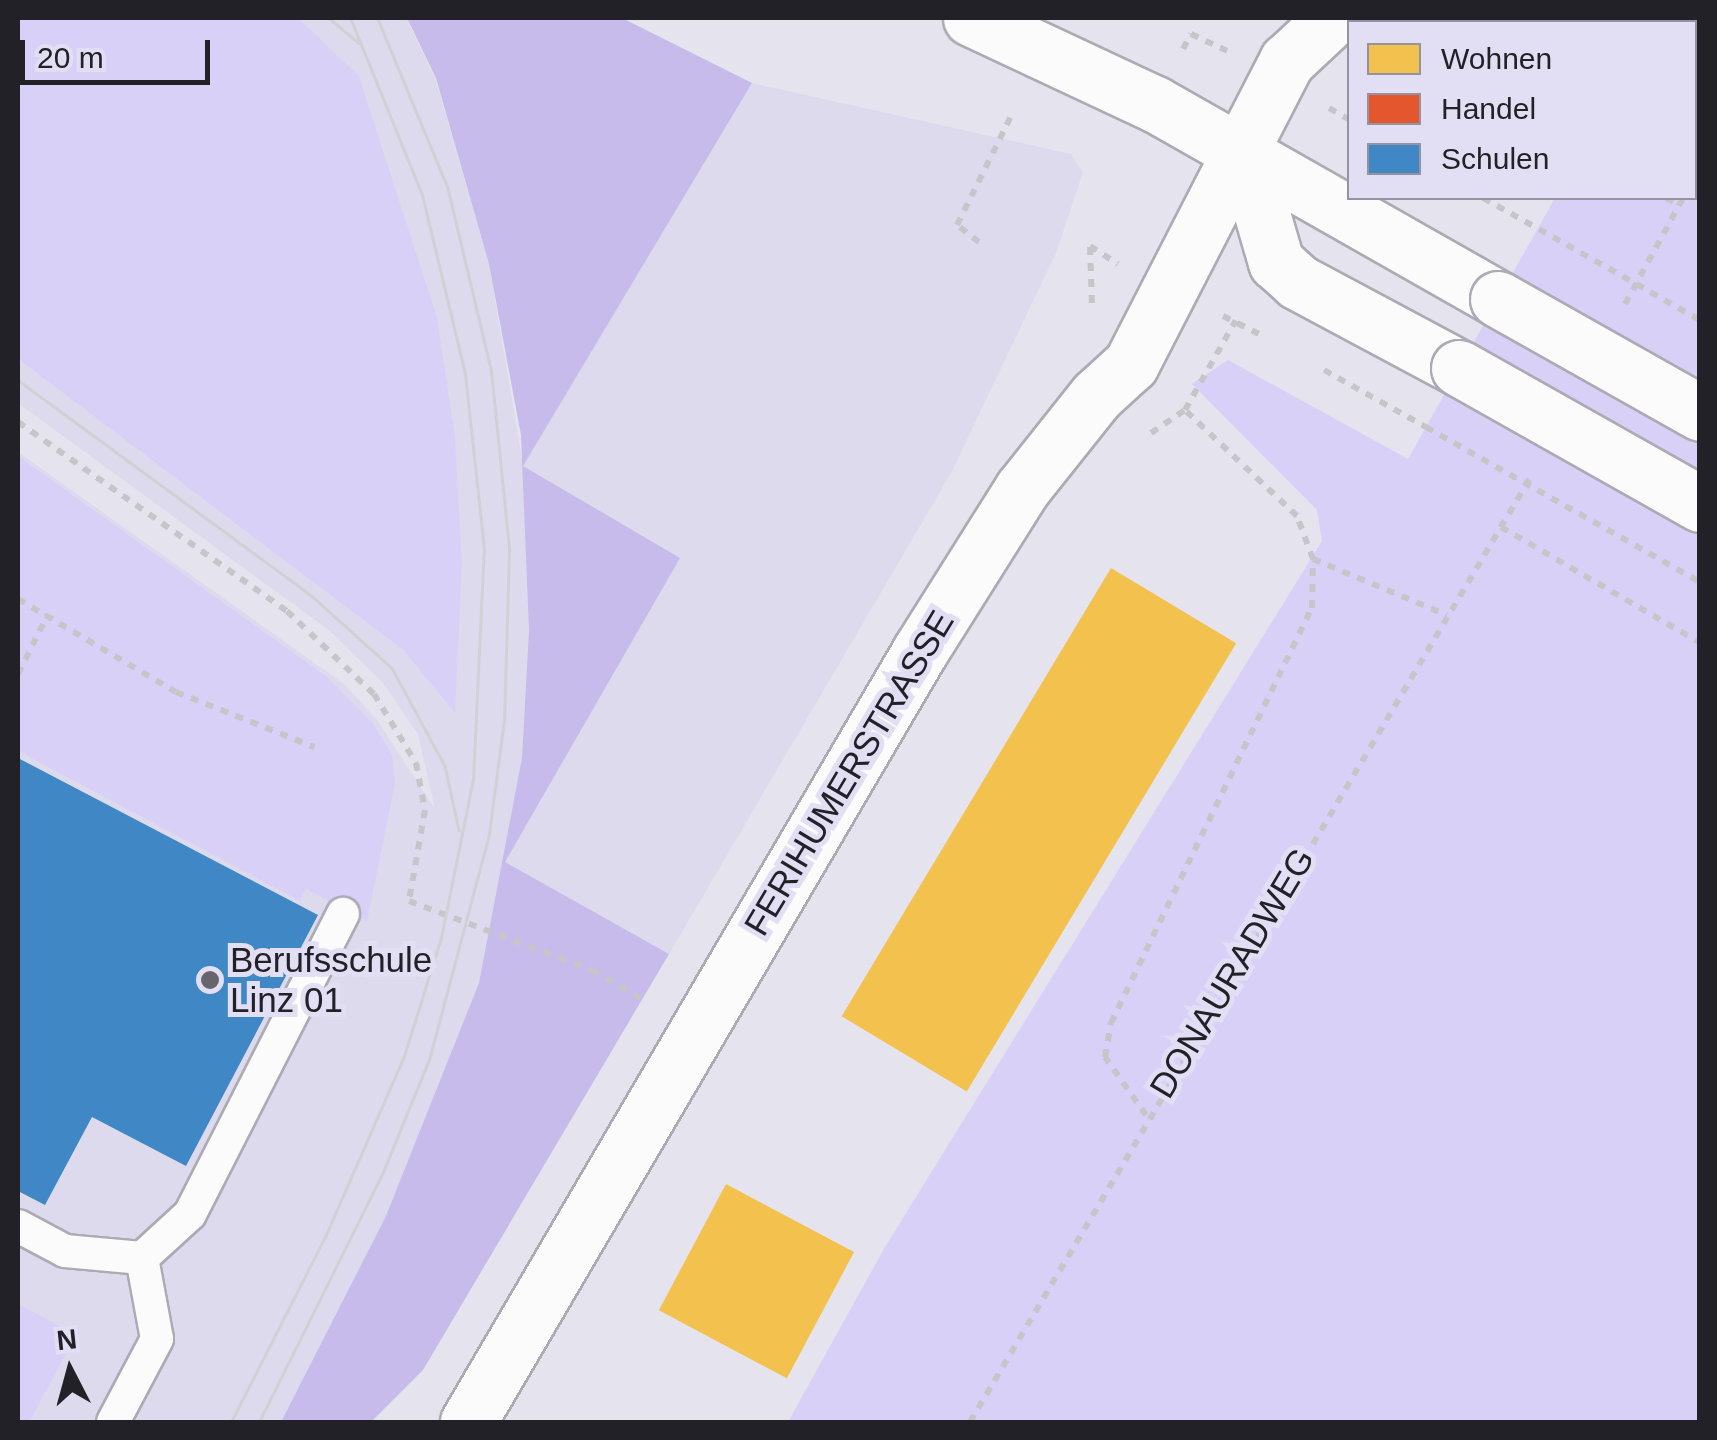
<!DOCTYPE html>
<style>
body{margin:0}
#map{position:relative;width:1717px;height:1440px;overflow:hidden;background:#e5e3ee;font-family:Helvetica,sans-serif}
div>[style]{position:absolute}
.built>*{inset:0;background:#dddaee}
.green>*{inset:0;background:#d8d0f6}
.forest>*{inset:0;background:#c6bbea}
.homes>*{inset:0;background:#f2c14e;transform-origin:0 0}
.shops>*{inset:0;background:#e4572e}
.schools>*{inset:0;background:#3f88c5}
.path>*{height:6px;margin-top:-3px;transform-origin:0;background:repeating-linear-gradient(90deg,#c6c6ca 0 8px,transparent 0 16px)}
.roads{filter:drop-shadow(2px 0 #acaab3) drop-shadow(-2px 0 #acaab3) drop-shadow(0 2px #acaab3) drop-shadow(0 -2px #acaab3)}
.service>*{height:32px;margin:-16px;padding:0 16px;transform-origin:16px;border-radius:16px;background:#fbfbfc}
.minor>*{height:55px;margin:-27.5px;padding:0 27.5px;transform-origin:27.5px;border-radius:27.5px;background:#fbfbfc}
.secondary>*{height:55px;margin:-27.5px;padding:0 27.5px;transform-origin:27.5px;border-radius:27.5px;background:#fbfbfc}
.tram>*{height:2.5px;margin:-1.25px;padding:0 1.25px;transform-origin:1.25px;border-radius:1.25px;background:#d1d1d4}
.path-bridge>*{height:6px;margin-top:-3px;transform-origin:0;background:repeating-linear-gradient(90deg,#c6c6ca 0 8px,transparent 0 16px)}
.bridges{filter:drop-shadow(2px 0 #acaab3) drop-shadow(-2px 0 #acaab3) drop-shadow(0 2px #acaab3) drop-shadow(0 -2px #acaab3)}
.minor-bridge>*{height:55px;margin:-27.5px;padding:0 27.5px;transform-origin:27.5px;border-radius:27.5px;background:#fbfbfc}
.secondary-bridge>*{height:55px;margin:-27.5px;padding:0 27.5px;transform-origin:27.5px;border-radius:27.5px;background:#fbfbfc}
.dots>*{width:28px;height:28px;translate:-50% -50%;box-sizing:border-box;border:5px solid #e2def3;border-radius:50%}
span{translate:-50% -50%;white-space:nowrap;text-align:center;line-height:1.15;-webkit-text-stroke:10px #e2def3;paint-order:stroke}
.street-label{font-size:35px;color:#222128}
.poi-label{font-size:35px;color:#222128}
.left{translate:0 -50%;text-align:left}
.frame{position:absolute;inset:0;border:20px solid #222128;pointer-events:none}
.legend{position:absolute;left:1347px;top:20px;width:350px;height:180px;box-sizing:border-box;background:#e2def3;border:2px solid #9592a2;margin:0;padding:12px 18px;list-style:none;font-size:30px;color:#222128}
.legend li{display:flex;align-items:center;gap:20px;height:50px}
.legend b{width:50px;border:2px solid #9592a2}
.north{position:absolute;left:20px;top:1320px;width:100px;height:100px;-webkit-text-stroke:8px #e2def3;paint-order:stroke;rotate:354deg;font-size:28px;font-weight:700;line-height:40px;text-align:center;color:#222128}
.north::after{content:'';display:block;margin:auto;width:35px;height:45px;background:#222128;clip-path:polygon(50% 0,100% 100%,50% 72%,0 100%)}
.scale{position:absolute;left:20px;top:40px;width:190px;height:45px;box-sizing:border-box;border:5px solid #222128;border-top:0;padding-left:12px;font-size:30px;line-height:35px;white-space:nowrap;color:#222128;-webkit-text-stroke:8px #e2def3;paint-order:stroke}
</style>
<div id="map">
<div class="built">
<i style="clip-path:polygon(evenodd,298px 18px,406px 18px,435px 78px,489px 264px,523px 465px,752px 83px,1071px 154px,1083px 172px,1056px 253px,951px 473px,669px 954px,505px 863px,479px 983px,444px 1075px,386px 1216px,281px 1422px,18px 1422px,18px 452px,344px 684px,377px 720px,435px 809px,418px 734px,382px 682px,330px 631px,18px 403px,18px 359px,403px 650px,454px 712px,462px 562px,455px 437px,437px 317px,359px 76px,298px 18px,523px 468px,679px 559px,506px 859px,522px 758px,529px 630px,523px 468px)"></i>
</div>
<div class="green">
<i style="clip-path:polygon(18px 18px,298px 18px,359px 76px,437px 317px,455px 436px,462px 562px,455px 713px,403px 650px,18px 359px)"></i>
<i style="clip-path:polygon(1552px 18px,1699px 18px,1699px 1422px,788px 1422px,885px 1247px,1322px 541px,1317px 510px,1192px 384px,1228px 360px,1408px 459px,1555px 198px,1694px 198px,1694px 22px,1549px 22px)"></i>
<i style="clip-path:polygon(18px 456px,327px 677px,374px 725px,392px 755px,395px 783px,367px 921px,306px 889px,300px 901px,18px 751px)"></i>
<i style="clip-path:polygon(18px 1304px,76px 1335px,29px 1422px,18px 1422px)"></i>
</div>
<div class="forest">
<i style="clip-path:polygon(407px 18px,622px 18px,752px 83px,523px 466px,680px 558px,505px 862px,669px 954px,423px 1370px,371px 1422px,281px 1422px,386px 1216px,479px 983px,522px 758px,529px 630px,521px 435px,489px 264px,436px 78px)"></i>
</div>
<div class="homes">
<i style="left:1111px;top:568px;width:146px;height:523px;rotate:31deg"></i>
<i style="left:726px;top:1184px;width:145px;height:143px;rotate:28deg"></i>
</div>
<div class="shops">
<i style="clip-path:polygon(1478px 18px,1530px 18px,1476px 22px)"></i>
</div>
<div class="schools">
<i style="clip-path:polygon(18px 758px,318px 915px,186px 1166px,92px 1117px,45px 1205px,18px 1191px)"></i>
</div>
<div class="path">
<i style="left:1438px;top:22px;width:5px;rotate:-53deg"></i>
<i style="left:1691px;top:22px;width:5px;rotate:-53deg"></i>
<i style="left:1183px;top:49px;width:17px;rotate:-62deg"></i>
<i style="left:1191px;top:34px;width:40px;rotate:25deg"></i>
<i style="left:1329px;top:108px;width:24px;rotate:30deg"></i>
<i style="left:1694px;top:177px;width:10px;rotate:-53deg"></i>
<i style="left:1483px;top:198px;width:64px;rotate:29deg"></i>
<i style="left:1666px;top:198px;width:14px;rotate:25deg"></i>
<i style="left:979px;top:242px;width:28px;rotate:-142deg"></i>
<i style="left:957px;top:225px;width:122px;rotate:-63.6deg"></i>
<i style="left:1090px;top:246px;width:33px;rotate:33deg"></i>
<i style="left:1090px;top:247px;width:58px;rotate:88deg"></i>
<i style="left:1625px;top:304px;width:121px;rotate:-61.3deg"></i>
<i style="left:1223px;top:316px;width:42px;rotate:26.6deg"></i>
<i style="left:1324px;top:370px;width:117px;rotate:29.2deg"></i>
<i style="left:18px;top:422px;width:329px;rotate:35.1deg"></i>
<i style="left:287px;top:611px;width:120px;rotate:43.7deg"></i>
<i style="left:374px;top:694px;width:81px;rotate:58.7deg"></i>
<i style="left:416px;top:763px;width:48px;rotate:79.2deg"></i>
<i style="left:425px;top:810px;width:92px;rotate:100deg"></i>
<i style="left:409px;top:901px;width:196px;rotate:20.7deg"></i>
<i style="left:592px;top:970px;width:61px;rotate:30.3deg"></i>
<i style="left:1151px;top:433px;width:41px;rotate:-34.1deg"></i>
<i style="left:1185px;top:410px;width:103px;rotate:-60.5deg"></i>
<i style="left:1501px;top:527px;width:230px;rotate:30.2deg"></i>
<i style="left:1313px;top:559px;width:145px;rotate:22.7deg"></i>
<i style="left:18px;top:599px;width:183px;rotate:30.5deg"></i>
<i style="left:176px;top:692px;width:149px;rotate:21.7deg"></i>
<i style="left:18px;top:674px;width:67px;rotate:-63.4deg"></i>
<i style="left:1146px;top:1115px;width:71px;rotate:-125.3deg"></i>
<i style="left:1105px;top:1057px;width:35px;rotate:-80deg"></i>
<i style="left:1111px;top:1023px;width:461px;rotate:-64.2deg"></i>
<i style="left:1312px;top:608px;width:49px;rotate:-88.8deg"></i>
<i style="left:1313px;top:559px;width:46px;rotate:-110.4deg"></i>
<i style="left:1297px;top:516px;width:154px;rotate:-136.6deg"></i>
<i style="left:970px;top:1422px;width:1098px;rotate:-59.32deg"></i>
</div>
<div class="roads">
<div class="service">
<i style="left:18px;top:1226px;width:53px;rotate:28deg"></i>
<i style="left:65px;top:1251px;width:77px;rotate:5.2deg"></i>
<i style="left:142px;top:1258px;width:82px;rotate:79.5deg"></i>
<i style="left:157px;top:1339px;width:94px;rotate:117.9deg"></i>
<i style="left:142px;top:1258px;width:65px;rotate:-42.5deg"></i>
<i style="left:190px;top:1214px;width:337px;rotate:-63deg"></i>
</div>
<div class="minor">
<i style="left:1244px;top:152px;width:115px;rotate:73.8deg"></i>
<i style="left:1276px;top:262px;width:30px;rotate:42deg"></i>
<i style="left:1298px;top:282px;width:183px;rotate:28.1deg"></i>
<i style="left:468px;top:1422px;width:894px;rotate:-59.62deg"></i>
<i style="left:920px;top:651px;width:191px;rotate:-57.8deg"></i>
<i style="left:1022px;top:489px;width:119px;rotate:-51.5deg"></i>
<i style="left:1096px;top:396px;width:47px;rotate:-42.4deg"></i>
<i style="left:1131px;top:364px;width:341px;rotate:-62.8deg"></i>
<i style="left:1287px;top:61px;width:63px;rotate:-43.1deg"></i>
</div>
<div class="secondary">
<i style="left:971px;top:18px;width:203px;rotate:25.1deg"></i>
<i style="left:1155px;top:104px;width:395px;rotate:29.6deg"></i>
</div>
</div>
<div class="tram">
<i style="left:329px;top:18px;width:39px;rotate:40deg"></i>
<i style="left:18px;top:380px;width:365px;rotate:36.3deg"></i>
<i style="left:312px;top:596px;width:108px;rotate:42deg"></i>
<i style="left:392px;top:668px;width:111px;rotate:61.6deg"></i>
<i style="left:445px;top:766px;width:66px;rotate:77.7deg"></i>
<i style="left:231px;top:1422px;width:208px;rotate:-63.1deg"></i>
<i style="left:325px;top:1237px;width:197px;rotate:-66.4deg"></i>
<i style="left:404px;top:1056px;width:124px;rotate:-72.6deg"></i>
<i style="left:441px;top:938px;width:162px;rotate:-78.6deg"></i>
<i style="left:473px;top:779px;width:230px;rotate:-87.3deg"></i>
<i style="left:484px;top:549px;width:176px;rotate:-96.2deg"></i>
<i style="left:465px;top:374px;width:184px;rotate:-103.5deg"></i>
<i style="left:422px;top:195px;width:191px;rotate:-112.1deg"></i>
<i style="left:259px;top:1422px;width:279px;rotate:-63.6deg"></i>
<i style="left:383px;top:1172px;width:121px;rotate:-67.7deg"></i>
<i style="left:429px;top:1060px;width:234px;rotate:-75.1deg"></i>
<i style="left:489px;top:834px;width:115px;rotate:-82.5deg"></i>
<i style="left:504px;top:720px;width:172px;rotate:-88.3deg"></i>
<i style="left:509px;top:548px;width:178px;rotate:-95.8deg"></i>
<i style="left:491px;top:371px;width:189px;rotate:-103.4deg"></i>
<i style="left:447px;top:187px;width:183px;rotate:-112.5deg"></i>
</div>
<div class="path-bridge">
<i style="left:1539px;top:229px;width:185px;rotate:29.5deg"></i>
<i style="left:1426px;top:427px;width:315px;rotate:29.5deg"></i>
</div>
<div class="bridges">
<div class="minor-bridge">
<i style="left:1459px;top:368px;width:277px;rotate:29.4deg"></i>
</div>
<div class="secondary-bridge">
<i style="left:1498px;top:299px;width:232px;rotate:29.4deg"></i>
</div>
</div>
<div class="dots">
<i style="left:210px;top:980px;background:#66656d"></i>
</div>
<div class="street-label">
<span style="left:849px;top:773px;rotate:-59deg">FERIHUMERSTRASSE</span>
<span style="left:1232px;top:973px;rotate:-59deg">DONAURADWEG</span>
</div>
<div class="poi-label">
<span class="left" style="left:230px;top:980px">Berufsschule<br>Linz 01</span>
</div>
<div class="frame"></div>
<ul class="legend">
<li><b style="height:28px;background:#f2c14e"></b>Wohnen</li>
<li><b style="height:28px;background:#e4572e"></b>Handel</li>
<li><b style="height:28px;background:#3f88c5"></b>Schulen</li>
</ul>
<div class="north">N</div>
<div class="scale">20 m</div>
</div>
